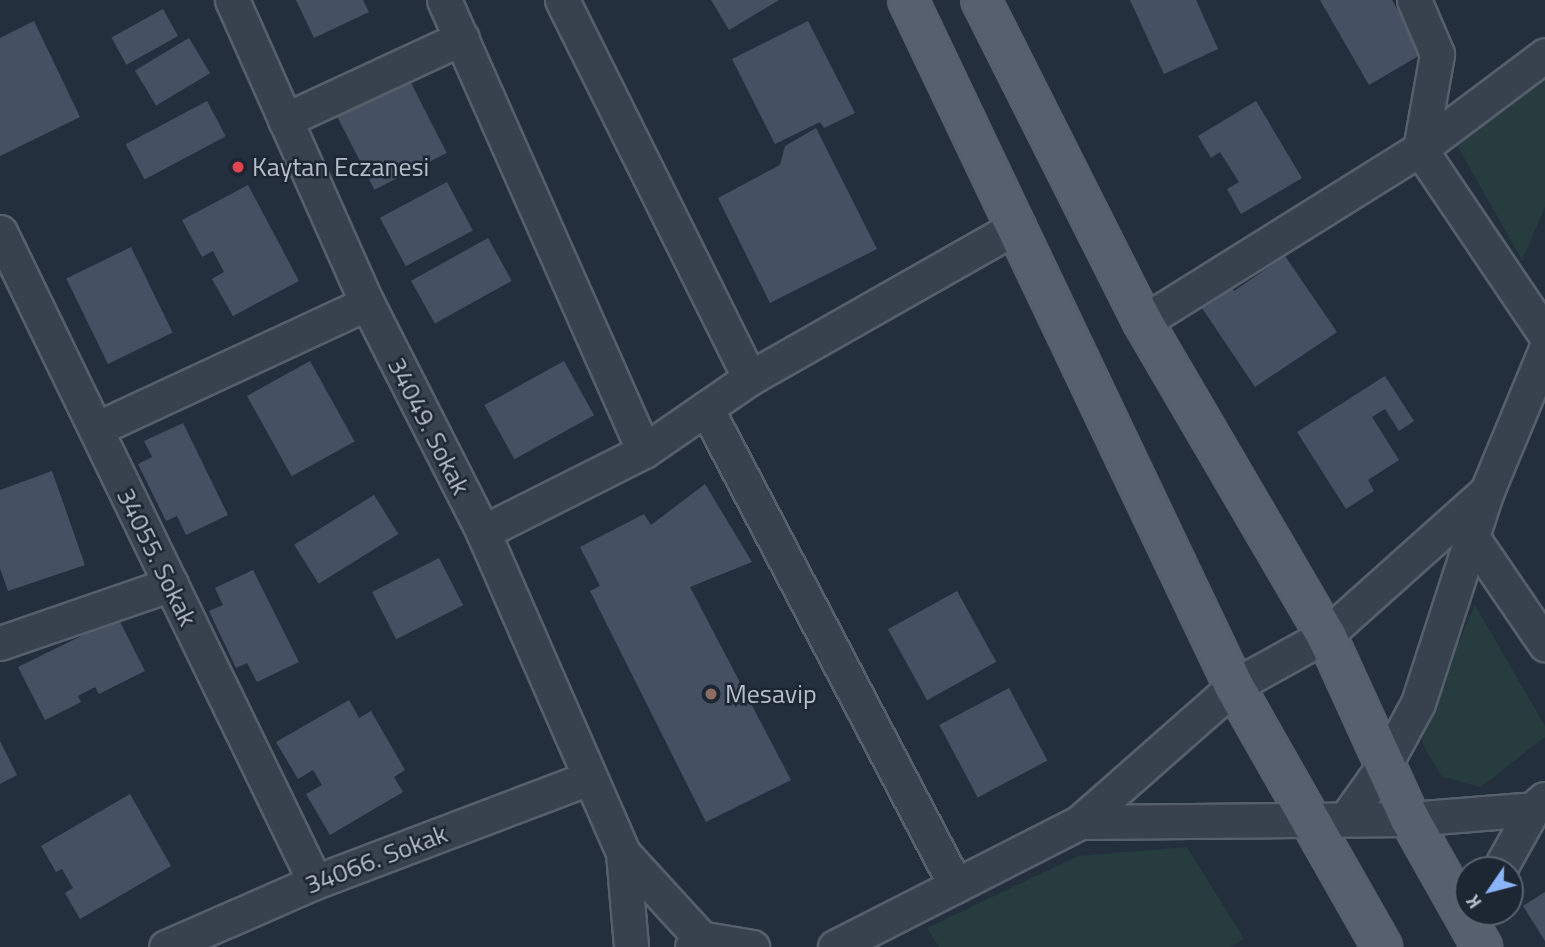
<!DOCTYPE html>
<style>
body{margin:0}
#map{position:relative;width:1545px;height:947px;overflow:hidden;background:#242f3e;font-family:"Titillium Web",sans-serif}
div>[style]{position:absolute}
.green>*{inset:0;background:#263c3f}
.building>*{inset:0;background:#455162;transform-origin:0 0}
.roads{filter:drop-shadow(2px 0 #565f6c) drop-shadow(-2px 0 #565f6c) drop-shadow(0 2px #565f6c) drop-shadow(0 -2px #565f6c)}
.minor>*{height:33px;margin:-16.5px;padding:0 16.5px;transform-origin:16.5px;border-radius:16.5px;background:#38414e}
.major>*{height:38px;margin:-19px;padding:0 19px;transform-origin:19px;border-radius:19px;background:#56606e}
.dots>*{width:19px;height:19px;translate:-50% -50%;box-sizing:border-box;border:4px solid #1d2633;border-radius:50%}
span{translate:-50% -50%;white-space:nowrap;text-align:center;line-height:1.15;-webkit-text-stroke:5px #1d2633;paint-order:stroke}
.poi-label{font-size:26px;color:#b4bcc9}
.left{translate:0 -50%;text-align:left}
.street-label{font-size:26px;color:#b4bcc9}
.north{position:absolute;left:1454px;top:856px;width:70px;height:70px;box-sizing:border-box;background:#1d2633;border:2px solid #59626f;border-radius:50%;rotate:235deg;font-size:19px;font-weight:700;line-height:28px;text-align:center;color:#b4bcc9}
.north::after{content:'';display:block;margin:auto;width:24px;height:32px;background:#8ab4f8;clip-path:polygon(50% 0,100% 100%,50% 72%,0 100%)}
</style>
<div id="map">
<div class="green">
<i style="clip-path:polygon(1545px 72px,1545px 207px,1522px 260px,1450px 133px)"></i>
<i style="clip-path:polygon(1475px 605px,1545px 726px,1545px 737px,1481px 787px,1442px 777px,1422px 743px,1427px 714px)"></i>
<i style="clip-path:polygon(1187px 847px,1244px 939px,1230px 947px,939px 947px,927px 928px,1078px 856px)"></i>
</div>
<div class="building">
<i style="clip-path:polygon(296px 0,363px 0,369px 12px,314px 38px)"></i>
<i style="clip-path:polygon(711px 0,779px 0,729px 30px)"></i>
<i style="clip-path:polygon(1130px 0,1196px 0,1218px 49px,1164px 74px)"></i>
<i style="clip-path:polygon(1320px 0,1392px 0,1422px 54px,1369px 85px)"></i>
<i style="left:163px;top:9px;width:31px;height:59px;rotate:61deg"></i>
<i style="clip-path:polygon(34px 21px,80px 117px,0 156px,0 38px)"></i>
<i style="clip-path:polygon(808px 21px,855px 113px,824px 128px,820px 122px,775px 144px,732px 59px)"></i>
<i style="left:189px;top:38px;width:41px;height:63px;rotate:59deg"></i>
<i style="left:409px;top:79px;width:83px;height:81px;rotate:63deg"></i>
<i style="left:207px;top:101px;width:40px;height:92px;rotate:62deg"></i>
<i style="clip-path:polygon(1256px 101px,1302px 178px,1241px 214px,1227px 189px,1239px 182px,1220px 152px,1211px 158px,1198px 136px)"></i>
<i style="clip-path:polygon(816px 128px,877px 249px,770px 303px,718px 198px,780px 165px,785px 146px)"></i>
<i style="left:447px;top:182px;width:55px;height:76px;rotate:62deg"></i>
<i style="clip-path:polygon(248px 185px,299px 281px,233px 316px,212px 279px,224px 272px,213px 251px,202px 257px,182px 220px)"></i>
<i style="left:488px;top:238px;width:49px;height:88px;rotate:61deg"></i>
<i style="left:131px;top:247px;width:95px;height:72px;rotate:64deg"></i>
<i style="clip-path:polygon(1285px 256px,1337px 332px,1255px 387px,1198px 302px,1228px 281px,1234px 291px)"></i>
<i style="left:310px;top:361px;width:92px;height:72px;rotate:61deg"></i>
<i style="left:564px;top:361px;width:62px;height:91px;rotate:61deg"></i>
<i style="clip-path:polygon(1385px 376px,1414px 421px,1399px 431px,1385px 409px,1372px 417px,1399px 460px,1368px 480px,1374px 491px,1346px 509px,1297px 432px)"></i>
<i style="clip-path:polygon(183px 423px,228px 515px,186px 535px,177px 516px,166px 521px,138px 464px,152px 457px,144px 441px)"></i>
<i style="clip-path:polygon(52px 471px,85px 565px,8px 591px,0 568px,0 490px)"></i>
<i style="clip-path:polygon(705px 484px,752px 562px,690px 587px,791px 780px,706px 822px,590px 591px,600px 586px,580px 547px,644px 514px,651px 525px)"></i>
<i style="left:374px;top:495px;width:46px;height:94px;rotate:58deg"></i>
<i style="left:439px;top:558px;width:53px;height:75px;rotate:63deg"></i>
<i style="clip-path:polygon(253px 570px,299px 662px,257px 682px,247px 663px,236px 668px,209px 611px,223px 605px,215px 588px)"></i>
<i style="left:957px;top:591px;width:81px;height:79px;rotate:61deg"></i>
<i style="clip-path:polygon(118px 618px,145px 671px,99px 694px,95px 687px,78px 696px,81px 702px,45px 720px,18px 667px)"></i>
<i style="left:1009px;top:688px;width:82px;height:79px;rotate:62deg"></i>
<i style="clip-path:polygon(349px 700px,359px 718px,371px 711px,405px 770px,394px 777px,403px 792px,330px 835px,306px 794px,322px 785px,313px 770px,298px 779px,276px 742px)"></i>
<i style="clip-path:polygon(0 741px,17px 775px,0 784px)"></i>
<i style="clip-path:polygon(130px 794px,171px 866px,80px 919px,65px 893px,73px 888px,62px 869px,56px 872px,41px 846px)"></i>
<i style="clip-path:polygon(1545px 892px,1545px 941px,1523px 906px)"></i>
</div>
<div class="roads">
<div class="minor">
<i style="left:232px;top:0;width:332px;rotate:66deg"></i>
<i style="left:367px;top:303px;width:257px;rotate:63.1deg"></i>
<i style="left:483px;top:532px;width:350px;rotate:66.4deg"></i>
<i style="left:623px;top:853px;width:127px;rotate:47.5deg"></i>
<i style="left:444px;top:0;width:493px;rotate:66.1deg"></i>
<i style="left:562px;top:0;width:422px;rotate:63.6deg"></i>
<i style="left:1414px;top:0;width:59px;rotate:66.9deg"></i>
<i style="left:1437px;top:54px;width:97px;rotate:100.1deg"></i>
<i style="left:1420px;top:149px;width:223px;rotate:56deg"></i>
<i style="left:285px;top:120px;width:195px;rotate:-24.9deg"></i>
<i style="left:0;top:232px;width:722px;rotate:64.14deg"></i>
<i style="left:1143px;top:322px;width:327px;rotate:-32deg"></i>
<i style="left:1420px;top:149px;width:156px;rotate:-36.9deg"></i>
<i style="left:706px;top:408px;width:539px;rotate:62.39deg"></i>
<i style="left:96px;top:429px;width:299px;rotate:-24.9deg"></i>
<i style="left:483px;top:532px;width:180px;rotate:-26.7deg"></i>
<i style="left:644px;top:451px;width:129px;rotate:-34.6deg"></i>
<i style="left:750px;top:378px;width:308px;rotate:-29.6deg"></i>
<i style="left:1472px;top:537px;width:130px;rotate:55.7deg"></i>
<i style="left:0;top:643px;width:181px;rotate:-19deg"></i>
<i style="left:1347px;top:817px;width:65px;rotate:-54.4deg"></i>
<i style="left:1385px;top:764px;width:69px;rotate:-61.6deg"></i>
<i style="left:1418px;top:703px;width:223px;rotate:-72deg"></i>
<i style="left:1487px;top:491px;width:152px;rotate:-67.5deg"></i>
<i style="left:1080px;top:822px;width:330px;rotate:-0.5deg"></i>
<i style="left:1410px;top:819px;width:123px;rotate:-4.6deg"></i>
<i style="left:623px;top:853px;width:94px;rotate:85.1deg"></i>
<i style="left:1499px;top:870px;width:70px;rotate:-60.9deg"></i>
<i style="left:1533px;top:809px;width:15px;rotate:-42deg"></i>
<i style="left:166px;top:947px;width:163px;rotate:-23.6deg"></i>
<i style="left:315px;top:882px;width:293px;rotate:-20.8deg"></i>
<i style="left:692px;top:947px;width:15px;rotate:-32deg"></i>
<i style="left:705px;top:939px;width:48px;rotate:9.7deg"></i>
<i style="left:835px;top:947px;width:275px;rotate:-27deg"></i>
<i style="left:1080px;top:822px;width:205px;rotate:-41.4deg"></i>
<i style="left:1234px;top:686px;width:105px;rotate:-29deg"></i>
<i style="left:1326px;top:635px;width:216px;rotate:-41.8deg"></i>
</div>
<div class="major">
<i style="left:908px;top:0;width:760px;rotate:64.58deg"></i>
<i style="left:1234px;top:686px;width:300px;rotate:60.4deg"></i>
<i style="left:981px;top:0;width:360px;rotate:63.3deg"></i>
<i style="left:1143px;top:322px;width:363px;rotate:59.7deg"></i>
<i style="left:1326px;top:635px;width:202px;rotate:65.5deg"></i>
<i style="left:1410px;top:819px;width:147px;rotate:60.6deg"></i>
</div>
</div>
<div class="dots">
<i style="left:238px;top:167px;background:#e0444e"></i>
<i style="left:711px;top:694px;background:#8d6e63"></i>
</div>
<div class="poi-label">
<span class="left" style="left:252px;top:167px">Kaytan Eczanesi</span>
<span class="left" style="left:725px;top:694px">Mesavip</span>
</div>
<div class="street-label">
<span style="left:429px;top:426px;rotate:63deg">34049. Sokak</span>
<span style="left:157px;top:557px;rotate:64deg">34055. Sokak</span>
<span style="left:376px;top:859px;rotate:-21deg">34066. Sokak</span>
</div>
<div class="north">K</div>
</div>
